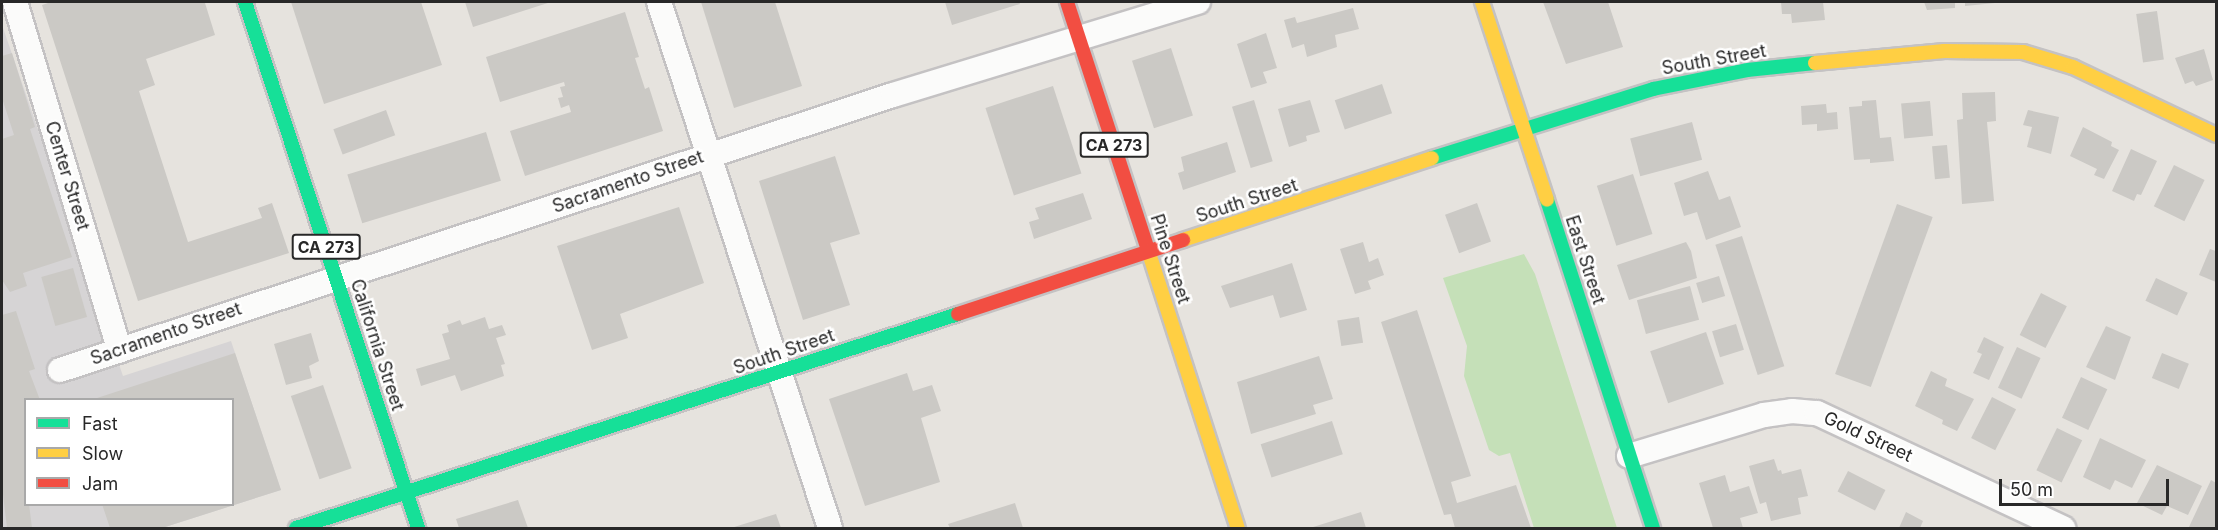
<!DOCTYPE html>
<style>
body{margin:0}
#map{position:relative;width:2218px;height:530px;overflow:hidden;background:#e6e3de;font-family:Inter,sans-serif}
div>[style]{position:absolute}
.industrial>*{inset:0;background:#d6d4d5}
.green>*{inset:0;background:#c5e0b8}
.building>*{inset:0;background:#cbc9c5;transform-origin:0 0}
.roads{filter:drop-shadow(2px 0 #c4c2c3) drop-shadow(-2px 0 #c4c2c3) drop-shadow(0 2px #c4c2c3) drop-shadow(0 -2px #c4c2c3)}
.street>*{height:24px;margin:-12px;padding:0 12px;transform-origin:12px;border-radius:12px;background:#fbfbfa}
.fast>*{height:14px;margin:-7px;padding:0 7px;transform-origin:7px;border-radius:7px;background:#16e098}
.slow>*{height:14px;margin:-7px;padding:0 7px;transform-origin:7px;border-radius:7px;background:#ffcf43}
.jam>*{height:14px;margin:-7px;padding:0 7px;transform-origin:7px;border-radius:7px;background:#f24e42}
span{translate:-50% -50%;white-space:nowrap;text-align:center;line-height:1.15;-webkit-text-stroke:5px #fff;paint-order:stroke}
.shield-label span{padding:2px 4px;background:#fff;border:2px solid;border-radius:4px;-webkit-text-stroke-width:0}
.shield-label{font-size:16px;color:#282828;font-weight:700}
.street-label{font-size:18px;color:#282828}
.frame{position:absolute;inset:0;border:3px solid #282828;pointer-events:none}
.legend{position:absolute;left:24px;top:398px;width:210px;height:108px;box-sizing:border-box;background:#fff;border:2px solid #a9a9a9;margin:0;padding:8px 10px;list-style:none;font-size:18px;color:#282828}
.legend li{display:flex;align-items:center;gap:12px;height:30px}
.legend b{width:30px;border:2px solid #a9a9a9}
.scale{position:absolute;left:1999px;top:479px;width:170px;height:27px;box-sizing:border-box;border:3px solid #282828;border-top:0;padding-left:8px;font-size:18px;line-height:21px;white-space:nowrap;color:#282828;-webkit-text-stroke:4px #fff;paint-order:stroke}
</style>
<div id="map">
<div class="industrial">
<i style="clip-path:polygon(evenodd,2px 25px,123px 376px,231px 341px,281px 490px,162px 528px,2px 528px,2px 25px,26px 400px,232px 400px,232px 504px,26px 504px,26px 400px)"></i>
</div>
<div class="green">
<i style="clip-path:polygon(1524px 254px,1535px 274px,1617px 528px,1534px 528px,1510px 453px,1499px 456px,1489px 450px,1464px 376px,1467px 346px,1443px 278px)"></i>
</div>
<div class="building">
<i style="clip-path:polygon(51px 2px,205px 3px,215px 35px,146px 59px,155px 85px,139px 91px,188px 242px,262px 218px,258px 208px,272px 203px,289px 253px,138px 301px,42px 5px)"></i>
<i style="clip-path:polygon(291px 2px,421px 2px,442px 65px,324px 104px)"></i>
<i style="clip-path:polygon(465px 2px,551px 2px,473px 27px)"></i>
<i style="clip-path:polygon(701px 2px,775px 2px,802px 86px,734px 108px)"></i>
<i style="clip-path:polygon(945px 2px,1019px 2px,1020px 4px,952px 25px)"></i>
<i style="clip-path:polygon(1543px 2px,1608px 2px,1623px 47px,1566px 64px)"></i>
<i style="clip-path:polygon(1781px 2px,1823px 2px,1825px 20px,1792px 23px,1791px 14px,1782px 14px)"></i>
<i style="clip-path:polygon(1924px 2px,1955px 2px,1955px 8px,1927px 10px)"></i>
<i style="clip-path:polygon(1965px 2px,1995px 2px,1995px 3px,1965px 6px)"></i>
<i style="clip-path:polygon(1353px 8px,1359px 29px,1335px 35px,1337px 47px,1307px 57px,1304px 44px,1292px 48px,1284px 20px,1295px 17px,1297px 23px)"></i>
<i style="left:2157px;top:11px;width:49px;height:21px;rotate:82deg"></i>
<i style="clip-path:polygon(625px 12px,639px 57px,635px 58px,645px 89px,649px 87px,663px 131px,525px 176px,510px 131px,571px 112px,569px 105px,561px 108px,558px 98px,563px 97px,560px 87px,565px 86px,564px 82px,500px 102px,486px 57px)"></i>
<i style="clip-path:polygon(1266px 33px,1277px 68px,1263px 72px,1267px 83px,1251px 88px,1237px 44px)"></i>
<i style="left:1171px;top:48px;width:71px;height:41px;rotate:72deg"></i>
<i style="clip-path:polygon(2204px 49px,2213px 80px,2196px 86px,2193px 81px,2185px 84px,2175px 58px)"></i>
<i style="clip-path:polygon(12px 53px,35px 127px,30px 129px,72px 257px,23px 273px,27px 286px,10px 292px,2px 280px,2px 139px,14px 135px,2px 98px,2px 56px)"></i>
<i style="left:1382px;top:84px;width:31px;height:50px;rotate:71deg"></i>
<i style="left:1053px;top:86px;width:92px;height:71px;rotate:72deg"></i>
<i style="clip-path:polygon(1995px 92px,1996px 121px,1987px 122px,1994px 201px,1962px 204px,1957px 120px,1963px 119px,1962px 93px)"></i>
<i style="left:1254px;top:100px;width:64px;height:23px;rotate:73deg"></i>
<i style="clip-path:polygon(1310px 100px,1320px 132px,1306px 136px,1307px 141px,1289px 147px,1278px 109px)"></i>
<i style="clip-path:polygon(1876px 100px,1880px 138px,1891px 137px,1894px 161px,1870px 163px,1870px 159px,1854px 160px,1849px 107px,1862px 106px,1862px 101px)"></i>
<i style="left:1930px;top:101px;width:35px;height:29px;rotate:85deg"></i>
<i style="clip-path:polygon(1826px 104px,1827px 113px,1837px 112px,1838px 129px,1817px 131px,1817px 124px,1802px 125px,1801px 106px)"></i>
<i style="left:386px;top:110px;width:27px;height:56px;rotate:70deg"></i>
<i style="clip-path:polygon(2028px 110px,2059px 117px,2051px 154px,2027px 147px,2032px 127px,2023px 125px)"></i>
<i style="left:1692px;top:122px;width:39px;height:64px;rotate:75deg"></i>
<i style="clip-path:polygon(2083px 127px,2112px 142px,2111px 146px,2119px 150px,2104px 179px,2094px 175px,2097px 169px,2070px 156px)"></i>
<i style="left:486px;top:132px;width:51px;height:145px;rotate:73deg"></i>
<i style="clip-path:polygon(1227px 142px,1236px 172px,1183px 190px,1178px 173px,1184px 171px,1181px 157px)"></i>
<i style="left:1947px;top:145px;width:33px;height:15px;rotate:85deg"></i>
<i style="clip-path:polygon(2131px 149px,2157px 161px,2141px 195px,2137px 194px,2134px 201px,2112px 191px)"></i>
<i style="clip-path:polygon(835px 156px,860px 234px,830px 243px,850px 305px,803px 320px,759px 181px)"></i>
<i style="left:2174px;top:165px;width:34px;height:46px;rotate:26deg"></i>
<i style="clip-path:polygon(1708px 171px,1719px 200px,1730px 196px,1741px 227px,1706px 240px,1697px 212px,1684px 216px,1674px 183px)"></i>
<i style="left:1633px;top:174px;width:63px;height:38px;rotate:72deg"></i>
<i style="clip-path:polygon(1083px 193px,1092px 219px,1034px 239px,1029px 222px,1039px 219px,1035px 208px)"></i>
<i style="left:1477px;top:203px;width:41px;height:34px;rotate:70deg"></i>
<i style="left:1897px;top:204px;width:38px;height:181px;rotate:20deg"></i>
<i style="clip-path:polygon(679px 207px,704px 283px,620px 314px,628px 338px,592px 350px,557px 246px)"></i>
<i style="left:1742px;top:236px;width:137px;height:28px;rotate:72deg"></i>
<i style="clip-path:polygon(1363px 242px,1369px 262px,1378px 258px,1384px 275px,1368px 281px,1371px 289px,1355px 294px,1340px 249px)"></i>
<i style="clip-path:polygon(1686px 242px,1691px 251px,1697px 278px,1629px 300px,1617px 265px)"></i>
<i style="clip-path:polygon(2210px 249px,2216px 251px,2216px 282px,2199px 275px)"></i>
<i style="clip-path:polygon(1292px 263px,1307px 310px,1280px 318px,1273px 295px,1230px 308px,1221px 286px)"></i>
<i style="left:73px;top:268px;width:51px;height:33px;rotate:74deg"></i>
<i style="left:1719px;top:276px;width:21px;height:24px;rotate:73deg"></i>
<i style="left:2156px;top:278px;width:35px;height:25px;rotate:25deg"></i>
<i style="left:1690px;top:286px;width:35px;height:55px;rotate:75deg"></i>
<i style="left:2041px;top:293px;width:29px;height:47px;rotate:27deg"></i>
<i style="clip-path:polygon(1417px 310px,1471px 476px,1451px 482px,1457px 503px,1516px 485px,1531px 528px,1455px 528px,1451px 514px,1444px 515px,1381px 322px)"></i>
<i style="clip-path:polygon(16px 311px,35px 369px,29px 371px,40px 400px,26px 400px,25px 405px,26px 504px,29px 504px,32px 528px,7px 528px,2px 486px,2px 315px)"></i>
<i style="clip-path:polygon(485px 317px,489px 329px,502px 325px,506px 335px,496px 338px,505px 364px,501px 365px,504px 376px,461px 391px,455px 375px,421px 386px,416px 369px,450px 359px,442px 334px,449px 332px,447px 325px,460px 320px,462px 325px)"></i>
<i style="left:1359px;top:317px;width:26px;height:22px;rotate:81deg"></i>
<i style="left:1736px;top:324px;width:27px;height:25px;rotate:73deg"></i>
<i style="clip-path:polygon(2106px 326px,2131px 337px,2115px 380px,2086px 367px)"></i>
<i style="left:1706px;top:332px;width:55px;height:59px;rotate:71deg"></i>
<i style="clip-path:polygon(311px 333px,319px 361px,309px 366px,312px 378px,286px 385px,274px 344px)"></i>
<i style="clip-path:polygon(1984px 337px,2004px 347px,1989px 380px,1973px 373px,1982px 354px,1977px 352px)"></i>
<i style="left:2017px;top:347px;width:26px;height:45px;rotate:25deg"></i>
<i style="clip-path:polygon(235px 353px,281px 490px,162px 528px,110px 528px,102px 504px,232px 504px,232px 400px,94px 399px)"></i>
<i style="left:2162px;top:353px;width:29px;height:27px;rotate:22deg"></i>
<i style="clip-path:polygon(1319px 356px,1333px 399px,1313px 405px,1316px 414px,1251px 434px,1237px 382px)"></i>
<i style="clip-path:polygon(1931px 371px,1947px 379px,1945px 386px,1974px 399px,1957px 431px,1942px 424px,1943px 420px,1915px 406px)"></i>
<i style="clip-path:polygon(907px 373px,913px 391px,932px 385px,941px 411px,921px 418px,940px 482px,865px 506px,829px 399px)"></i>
<i style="left:2081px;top:377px;width:29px;height:45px;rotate:25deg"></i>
<i style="left:323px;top:385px;width:88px;height:34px;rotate:71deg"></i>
<i style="left:1992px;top:397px;width:27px;height:46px;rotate:27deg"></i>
<i style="left:1332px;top:421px;width:35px;height:75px;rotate:72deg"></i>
<i style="left:2057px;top:428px;width:28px;height:47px;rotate:26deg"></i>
<i style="clip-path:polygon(2100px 438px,2146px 460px,2132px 488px,2115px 480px,2110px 490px,2083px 477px)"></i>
<i style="clip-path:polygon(1774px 459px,1778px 471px,1781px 470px,1782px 474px,1801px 469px,1808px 496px,1798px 498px,1801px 514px,1771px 521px,1766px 502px,1760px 504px,1749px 466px)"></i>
<i style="clip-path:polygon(2157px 465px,2202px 486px,2188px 515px,2167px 506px,2162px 515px,2137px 503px)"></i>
<i style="left:1848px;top:471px;width:42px;height:23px;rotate:27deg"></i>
<i style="clip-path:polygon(1725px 475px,1730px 492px,1749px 486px,1758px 513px,1740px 518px,1743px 528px,1713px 528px,1699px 483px)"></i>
<i style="clip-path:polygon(2211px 480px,2216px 483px,2216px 528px,2193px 528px,2189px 527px)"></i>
<i style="clip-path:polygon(518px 500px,528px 528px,459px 528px,456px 519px)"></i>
<i style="clip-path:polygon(1015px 503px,1023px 528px,950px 528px,948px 524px)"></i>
<i style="clip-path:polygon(1361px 512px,1366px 528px,1310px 528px)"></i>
<i style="clip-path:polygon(1906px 512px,1923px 521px,1920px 528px,1899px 528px)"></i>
<i style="clip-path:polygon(776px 514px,781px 528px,731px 528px)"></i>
</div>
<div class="roads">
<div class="street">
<i style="left:15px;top:2px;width:364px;rotate:73.3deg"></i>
<i style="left:659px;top:2px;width:553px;rotate:71.99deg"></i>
<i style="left:60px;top:370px;width:877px;rotate:-18.27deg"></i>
<i style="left:893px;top:95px;width:319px;rotate:-17deg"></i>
<i style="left:1629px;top:456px;width:141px;rotate:-16.9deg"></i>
<i style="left:1764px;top:415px;width:28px;rotate:-8deg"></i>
<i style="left:1792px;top:411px;width:25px;rotate:5deg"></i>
<i style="left:1817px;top:413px;width:272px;rotate:25.1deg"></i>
</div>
<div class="fast">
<i style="left:245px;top:2px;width:554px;rotate:71.79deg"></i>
<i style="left:1432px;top:158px;width:232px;rotate:-17.3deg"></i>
<i style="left:1653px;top:89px;width:96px;rotate:-11.4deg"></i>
<i style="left:1747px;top:70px;width:68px;rotate:-5.9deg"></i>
<i style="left:1547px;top:200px;width:345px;rotate:72.1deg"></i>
<i style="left:296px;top:528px;width:696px;rotate:-17.91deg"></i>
</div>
<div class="slow">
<i style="left:1482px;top:2px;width:208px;rotate:71.8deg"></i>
<i style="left:1815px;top:63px;width:130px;rotate:-5.3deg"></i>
<i style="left:1944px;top:51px;width:79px;rotate:0.7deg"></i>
<i style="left:2023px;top:52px;width:52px;rotate:16.7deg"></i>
<i style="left:2073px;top:67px;width:158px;rotate:25.4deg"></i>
<i style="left:1183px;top:240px;width:262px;rotate:-18.2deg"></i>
<i style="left:1148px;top:250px;width:292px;rotate:72.1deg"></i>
</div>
<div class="jam">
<i style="left:1067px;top:2px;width:261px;rotate:71.9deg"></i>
<i style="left:958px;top:314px;width:237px;rotate:-18.2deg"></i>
</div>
</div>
<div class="shield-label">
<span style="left:1114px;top:145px">CA 273</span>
<span style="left:326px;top:247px">CA 273</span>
</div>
<div class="street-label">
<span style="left:1714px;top:60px;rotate:-10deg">South Street</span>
<span style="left:67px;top:176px;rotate:73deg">Center Street</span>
<span style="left:628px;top:182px;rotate:-19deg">Sacramento Street</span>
<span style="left:1247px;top:201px;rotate:-18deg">South Street</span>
<span style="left:1170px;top:259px;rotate:72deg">Pine Street</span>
<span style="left:1585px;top:260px;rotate:72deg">East Street</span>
<span style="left:166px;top:334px;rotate:-19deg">Sacramento Street</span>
<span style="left:377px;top:345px;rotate:72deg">California Street</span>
<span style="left:784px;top:352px;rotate:-19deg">South Street</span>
<span style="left:1868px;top:437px;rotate:25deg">Gold Street</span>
</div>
<div class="frame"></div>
<ul class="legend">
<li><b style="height:8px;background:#16e098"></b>Fast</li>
<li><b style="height:8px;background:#ffcf43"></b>Slow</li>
<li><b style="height:8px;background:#f24e42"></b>Jam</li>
</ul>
<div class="scale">50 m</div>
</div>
